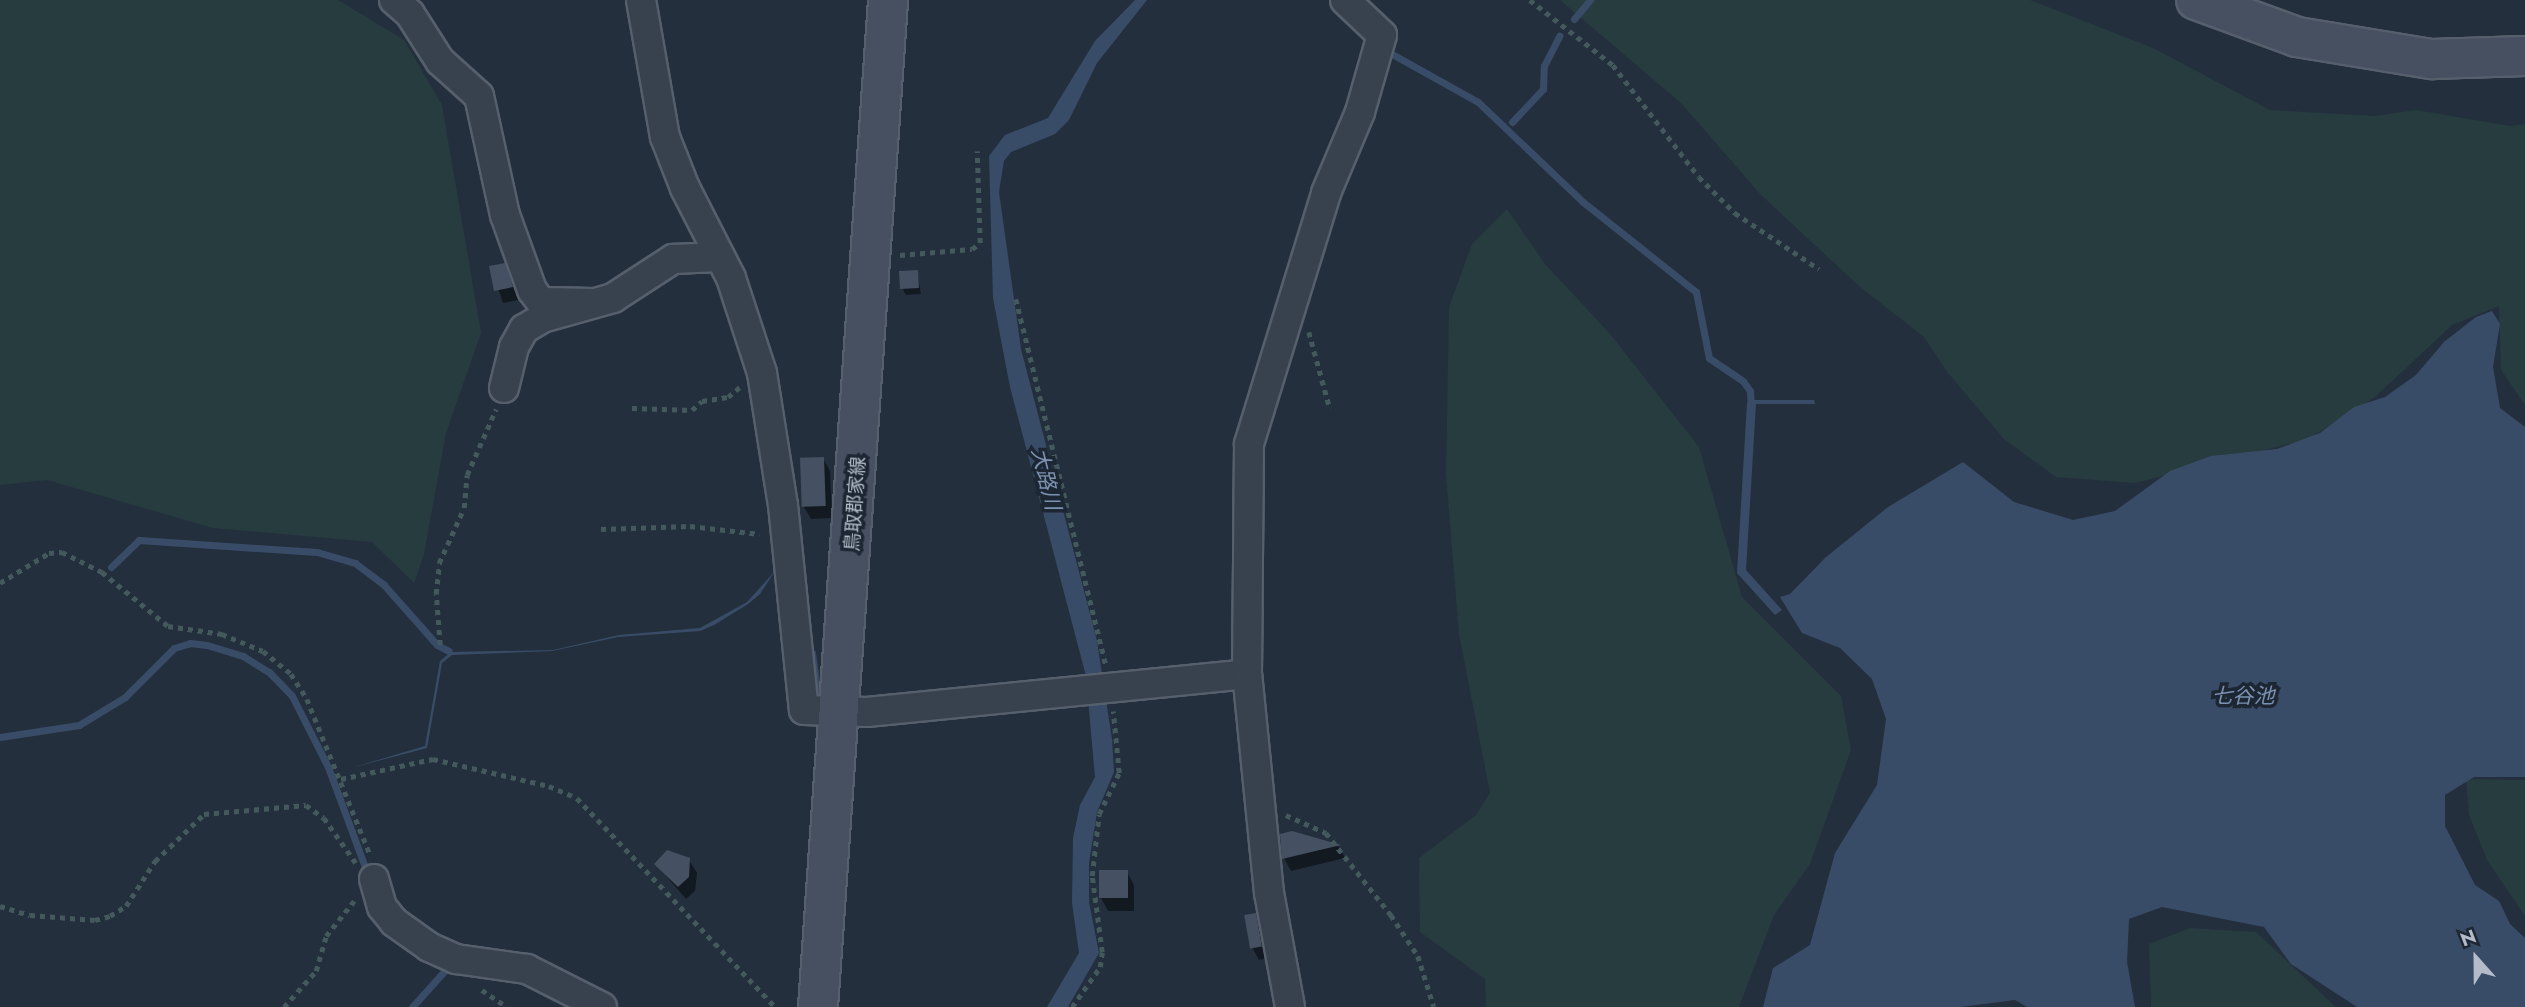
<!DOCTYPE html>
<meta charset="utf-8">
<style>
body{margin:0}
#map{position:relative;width:2525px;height:1007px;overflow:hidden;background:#242f3e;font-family:Jost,"Noto Sans JP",sans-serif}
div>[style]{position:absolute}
.green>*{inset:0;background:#263c3f}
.water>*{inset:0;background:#394c67}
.shadow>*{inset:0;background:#0007}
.stream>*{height:7px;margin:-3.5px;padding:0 3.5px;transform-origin:3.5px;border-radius:3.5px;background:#394c67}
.building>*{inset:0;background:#455162;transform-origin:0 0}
.path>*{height:4.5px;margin-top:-2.25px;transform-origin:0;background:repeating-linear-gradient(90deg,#44595c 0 5px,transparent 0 10px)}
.roads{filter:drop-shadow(2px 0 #565f6c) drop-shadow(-2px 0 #565f6c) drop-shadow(0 2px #565f6c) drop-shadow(0 -2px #565f6c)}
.street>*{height:28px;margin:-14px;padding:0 14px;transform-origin:14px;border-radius:14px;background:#38414e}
.secondary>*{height:38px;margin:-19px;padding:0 19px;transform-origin:19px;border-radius:19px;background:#465061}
span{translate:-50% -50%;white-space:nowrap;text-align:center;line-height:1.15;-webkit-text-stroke:7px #1d2633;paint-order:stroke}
.street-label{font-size:19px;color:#b4bcc9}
.water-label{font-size:21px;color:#7c92b1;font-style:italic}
.north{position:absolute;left:2441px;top:923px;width:70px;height:70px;-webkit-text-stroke:5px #1d2633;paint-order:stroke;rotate:339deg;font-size:19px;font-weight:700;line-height:28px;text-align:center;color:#b4bcc9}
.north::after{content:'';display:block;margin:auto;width:24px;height:32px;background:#b4bcc9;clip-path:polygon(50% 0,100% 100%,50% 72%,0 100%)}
</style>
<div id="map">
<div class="green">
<i style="clip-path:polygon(0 0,338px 0,404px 40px,442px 105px,481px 333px,446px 433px,424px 554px,414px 583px,372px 542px,213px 528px,47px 480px,0 485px)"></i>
<i style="clip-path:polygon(1560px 0,2030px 0,2153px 48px,2270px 110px,2375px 116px,2416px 110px,2510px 126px,2525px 124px,2525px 405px,2501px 370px,2499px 306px,2452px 325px,2375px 397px,2308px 439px,2135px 483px,2056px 477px,2004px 439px,1948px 373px,1924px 337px,1859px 286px,1761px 195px,1681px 103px)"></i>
<i style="clip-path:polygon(1507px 209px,1545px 264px,1610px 334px,1699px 447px,1742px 597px,1841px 696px,1851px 750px,1810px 864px,1774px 915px,1739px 1007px,1486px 1007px,1485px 979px,1420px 932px,1419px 858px,1476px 815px,1490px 793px,1459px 634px,1446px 474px,1449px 307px,1472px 244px)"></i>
<i style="clip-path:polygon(2466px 779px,2525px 780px,2525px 916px,2487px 860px,2469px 815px)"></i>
<i style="clip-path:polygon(2190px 928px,2256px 932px,2336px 1007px,2151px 1007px,2149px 944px)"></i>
</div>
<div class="water">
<i style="clip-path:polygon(1135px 0,1147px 0,1097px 63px,1069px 120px,1055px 134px,1011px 152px,1004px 161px,999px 192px,1021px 349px,1097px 641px,1112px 739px,1114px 772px,1097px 812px,1089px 863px,1089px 902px,1099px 953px,1068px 1007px,1047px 1007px,1079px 953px,1072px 903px,1073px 838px,1080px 805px,1095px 777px,1086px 676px,1010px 387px,993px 298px,989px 156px,1005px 135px,1048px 118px,1095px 41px)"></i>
<i style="clip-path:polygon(2492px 311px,2500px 324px,2493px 367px,2500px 408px,2525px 427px,2525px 777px,2474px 777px,2445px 795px,2445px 826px,2475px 885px,2499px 901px,2510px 924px,2525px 938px,2525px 1007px,2357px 1007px,2291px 964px,2264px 927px,2162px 907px,2129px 919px,2127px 962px,2135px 1007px,2027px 1007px,2015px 1000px,1960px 1007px,1763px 1007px,1773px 968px,1810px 945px,1835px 853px,1877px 785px,1886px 719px,1872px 679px,1840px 648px,1802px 633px,1780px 597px,1790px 594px,1825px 558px,1888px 507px,1963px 462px,2014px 502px,2073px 520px,2115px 511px,2170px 471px,2211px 456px,2277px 449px,2320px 433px,2354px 407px,2385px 397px,2416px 375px,2444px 342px,2476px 317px)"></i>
<i style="clip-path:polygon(1752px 400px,1814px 400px,1815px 404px,1756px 404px,1746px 570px,1782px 610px,1775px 615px,1737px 573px,1747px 403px)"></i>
<i style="clip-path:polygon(775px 571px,760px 594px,748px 604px,714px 625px,700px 631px,618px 637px,552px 651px,452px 655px,442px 663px,427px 748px,351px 768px,425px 746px,440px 661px,451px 652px,553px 650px,619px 635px,700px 628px,747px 602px)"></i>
</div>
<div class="shadow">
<i style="clip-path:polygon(504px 265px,519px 300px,503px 303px,491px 267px)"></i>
<i style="clip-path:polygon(917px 272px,921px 294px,906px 295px,903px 290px)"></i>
<i style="clip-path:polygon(823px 458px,830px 471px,832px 518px,811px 519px,804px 507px)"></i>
<i style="clip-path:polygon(1292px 833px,1339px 847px,1345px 858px,1291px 871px,1284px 858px)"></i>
<i style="clip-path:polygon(689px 860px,697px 873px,695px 891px,686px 899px,656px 864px)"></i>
<i style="clip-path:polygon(1127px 872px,1134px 885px,1134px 911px,1108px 911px,1101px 898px)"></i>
<i style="clip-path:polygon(1255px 915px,1262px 928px,1268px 958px,1259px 960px,1252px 947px)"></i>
</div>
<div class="stream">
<i style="left:1574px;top:19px;width:25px;rotate:-50deg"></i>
<i style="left:1392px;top:54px;width:98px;rotate:29.2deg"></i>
<i style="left:1478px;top:102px;width:145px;rotate:43.6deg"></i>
<i style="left:1583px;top:202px;width:144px;rotate:38.5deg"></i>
<i style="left:1696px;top:292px;width:67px;rotate:78.9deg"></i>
<i style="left:1709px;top:358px;width:41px;rotate:34.1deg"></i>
<i style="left:1743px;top:381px;width:12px;rotate:55deg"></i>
<i style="left:1750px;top:391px;width:17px;rotate:87deg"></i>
<i style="left:1512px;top:122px;width:45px;rotate:-46.8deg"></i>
<i style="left:1543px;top:89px;width:23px;rotate:-88deg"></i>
<i style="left:1544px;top:66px;width:34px;rotate:-63deg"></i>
<i style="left:111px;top:567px;width:39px;rotate:-44deg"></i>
<i style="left:139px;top:540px;width:178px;rotate:3.9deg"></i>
<i style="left:317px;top:552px;width:40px;rotate:16deg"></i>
<i style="left:355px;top:563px;width:36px;rotate:37deg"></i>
<i style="left:384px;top:585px;width:80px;rotate:48.5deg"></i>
<i style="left:437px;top:645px;width:13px;rotate:27deg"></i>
<i style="left:812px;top:653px;width:44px;rotate:82.2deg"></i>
<i style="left:0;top:737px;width:80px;rotate:-8.6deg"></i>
<i style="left:79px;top:725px;width:54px;rotate:-31.3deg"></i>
<i style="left:125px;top:697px;width:69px;rotate:-45deg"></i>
<i style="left:174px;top:648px;width:17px;rotate:-17deg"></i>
<i style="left:190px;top:643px;width:17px;rotate:7deg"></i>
<i style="left:207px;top:645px;width:38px;rotate:17deg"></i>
<i style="left:243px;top:656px;width:31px;rotate:32deg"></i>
<i style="left:269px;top:672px;width:33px;rotate:46deg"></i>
<i style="left:292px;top:696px;width:80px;rotate:63.1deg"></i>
<i style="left:328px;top:767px;width:107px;rotate:69.7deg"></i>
<i style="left:412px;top:1007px;width:52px;rotate:-48.1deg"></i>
</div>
<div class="building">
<i style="clip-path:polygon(505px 263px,513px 287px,494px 291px,489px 266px)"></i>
<i style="left:918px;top:270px;width:18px;height:19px;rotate:87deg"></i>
<i style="left:824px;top:457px;width:49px;height:24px;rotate:88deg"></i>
<i style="clip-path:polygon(1292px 831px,1341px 845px,1282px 859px,1280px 834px)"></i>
<i style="clip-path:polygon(667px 850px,690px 858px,689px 877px,678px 887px,654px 864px)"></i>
<i style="left:1099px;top:870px;width:29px;height:28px"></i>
<i style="left:1256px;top:913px;width:34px;height:12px;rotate:80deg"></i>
</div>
<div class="path">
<i style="left:1530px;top:0;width:105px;rotate:38.1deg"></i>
<i style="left:1613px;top:65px;width:141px;rotate:52.5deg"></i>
<i style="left:1699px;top:177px;width:51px;rotate:45deg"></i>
<i style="left:1735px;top:213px;width:101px;rotate:33.7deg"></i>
<i style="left:900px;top:255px;width:72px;rotate:-4.8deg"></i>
<i style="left:972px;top:249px;width:10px;rotate:-37deg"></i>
<i style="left:980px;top:243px;width:92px;rotate:-91.9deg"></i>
<i style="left:1016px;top:299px;width:377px;rotate:76.2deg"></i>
<i style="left:1309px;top:332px;width:80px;rotate:74.7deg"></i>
<i style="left:632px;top:408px;width:60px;rotate:1.9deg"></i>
<i style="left:692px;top:410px;width:13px;rotate:-42deg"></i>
<i style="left:702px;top:401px;width:26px;rotate:-9deg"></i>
<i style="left:728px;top:397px;width:16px;rotate:-40deg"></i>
<i style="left:601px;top:529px;width:89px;rotate:-1.9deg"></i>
<i style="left:690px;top:526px;width:70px;rotate:6.5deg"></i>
<i style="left:0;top:583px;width:57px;rotate:-31.5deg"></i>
<i style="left:49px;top:553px;width:13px;rotate:-4deg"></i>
<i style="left:62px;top:552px;width:45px;rotate:26.6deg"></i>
<i style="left:102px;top:572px;width:85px;rotate:39.3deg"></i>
<i style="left:168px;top:626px;width:55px;rotate:8.4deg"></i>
<i style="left:222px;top:634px;width:44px;rotate:22.5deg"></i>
<i style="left:263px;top:651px;width:36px;rotate:39deg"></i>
<i style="left:291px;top:674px;width:30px;rotate:57deg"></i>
<i style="left:307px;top:699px;width:167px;rotate:67.9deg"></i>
<i style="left:440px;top:645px;width:51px;rotate:-94.5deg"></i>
<i style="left:436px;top:594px;width:31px;rotate:-84deg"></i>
<i style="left:439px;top:563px;width:60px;rotate:-65.6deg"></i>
<i style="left:464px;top:508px;width:33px;rotate:-85deg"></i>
<i style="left:467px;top:475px;width:72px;rotate:-66.3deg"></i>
<i style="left:341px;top:779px;width:94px;rotate:-12.3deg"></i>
<i style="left:433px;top:759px;width:119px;rotate:13.1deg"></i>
<i style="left:549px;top:786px;width:30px;rotate:23deg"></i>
<i style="left:577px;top:798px;width:288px;rotate:46.5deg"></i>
<i style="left:1286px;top:815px;width:44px;rotate:24.2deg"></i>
<i style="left:1326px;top:833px;width:105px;rotate:51.6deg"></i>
<i style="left:1391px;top:915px;width:49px;rotate:56.6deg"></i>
<i style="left:1418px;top:956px;width:53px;rotate:72.6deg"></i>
<i style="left:0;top:906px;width:31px;rotate:17deg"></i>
<i style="left:30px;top:915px;width:65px;rotate:4.4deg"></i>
<i style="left:95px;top:920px;width:16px;rotate:-15deg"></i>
<i style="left:110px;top:916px;width:19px;rotate:-32deg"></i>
<i style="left:126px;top:906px;width:54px;rotate:-57.2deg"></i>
<i style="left:155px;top:861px;width:68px;rotate:-43.8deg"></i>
<i style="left:204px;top:814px;width:102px;rotate:-5deg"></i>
<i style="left:306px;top:805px;width:22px;rotate:36deg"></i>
<i style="left:324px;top:818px;width:55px;rotate:54.6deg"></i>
<i style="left:482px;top:990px;width:30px;rotate:34deg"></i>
<i style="left:284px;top:1007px;width:48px;rotate:-48.4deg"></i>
<i style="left:316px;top:971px;width:36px;rotate:-74deg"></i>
<i style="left:326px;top:936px;width:45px;rotate:-51.3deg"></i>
<i style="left:1072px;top:1007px;width:49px;rotate:-55deg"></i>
<i style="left:1100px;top:967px;width:15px;rotate:-82deg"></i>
<i style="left:1102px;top:952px;width:77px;rotate:-97.5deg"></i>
<i style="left:1092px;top:876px;width:62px;rotate:-83.6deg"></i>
<i style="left:1099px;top:814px;width:46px;rotate:-64deg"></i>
<i style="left:1119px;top:773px;width:62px;rotate:-95.5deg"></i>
</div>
<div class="roads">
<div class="street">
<i style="left:394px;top:0;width:21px;rotate:41deg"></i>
<i style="left:410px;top:14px;width:56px;rotate:57.4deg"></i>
<i style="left:440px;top:61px;width:52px;rotate:41.9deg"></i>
<i style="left:479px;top:96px;width:122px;rotate:77.7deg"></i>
<i style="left:505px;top:215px;width:80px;rotate:70.2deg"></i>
<i style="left:532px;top:290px;width:15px;rotate:53deg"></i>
<i style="left:541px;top:302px;width:52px;rotate:1.1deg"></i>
<i style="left:641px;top:0;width:139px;rotate:80.1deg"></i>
<i style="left:665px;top:137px;width:55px;rotate:68.6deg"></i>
<i style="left:685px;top:188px;width:101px;rotate:62.9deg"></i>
<i style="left:731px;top:278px;width:100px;rotate:71.9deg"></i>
<i style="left:762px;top:373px;width:134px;rotate:81deg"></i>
<i style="left:783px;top:505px;width:206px;rotate:84.2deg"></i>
<i style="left:804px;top:710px;width:63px;rotate:1.8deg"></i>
<i style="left:867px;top:712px;width:382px;rotate:-5.7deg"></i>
<i style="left:504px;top:388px;width:42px;rotate:-76.3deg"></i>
<i style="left:514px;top:347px;width:21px;rotate:-61deg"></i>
<i style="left:524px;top:329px;width:21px;rotate:-31deg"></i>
<i style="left:542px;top:318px;width:74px;rotate:-15.7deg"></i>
<i style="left:613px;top:298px;width:72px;rotate:-33deg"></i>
<i style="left:673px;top:259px;width:47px;rotate:-2.4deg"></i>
<i style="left:374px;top:879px;width:29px;rotate:74deg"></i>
<i style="left:382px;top:907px;width:19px;rotate:51deg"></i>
<i style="left:394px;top:922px;width:43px;rotate:35.5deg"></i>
<i style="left:429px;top:947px;width:30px;rotate:24deg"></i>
<i style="left:456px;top:959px;width:72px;rotate:8deg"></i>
<i style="left:527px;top:969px;width:84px;rotate:26.9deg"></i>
<i style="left:1290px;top:1007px;width:116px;rotate:-100.4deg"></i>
<i style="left:1269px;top:893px;width:220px;rotate:-95.7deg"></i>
<i style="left:1247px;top:674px;width:230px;rotate:-89.5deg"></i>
<i style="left:1249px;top:444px;width:263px;rotate:-72.9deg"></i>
<i style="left:1326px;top:193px;width:88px;rotate:-67.2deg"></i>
<i style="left:1360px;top:112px;width:80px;rotate:-74.1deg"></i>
<i style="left:1382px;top:35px;width:51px;rotate:-136.6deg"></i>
</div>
<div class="secondary">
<i style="left:2196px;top:0;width:108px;rotate:20.1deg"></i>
<i style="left:2297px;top:37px;width:137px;rotate:9.3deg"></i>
<i style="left:2432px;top:59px;width:93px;rotate:-1.8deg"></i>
<i style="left:818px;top:1007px;width:1009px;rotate:-86.02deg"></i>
</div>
</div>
<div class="street-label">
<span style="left:855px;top:504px;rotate:-86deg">鳥取郡家線</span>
</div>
<div class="water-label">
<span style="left:1046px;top:479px;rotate:76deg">大路川</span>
<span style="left:2243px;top:696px">七谷池</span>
</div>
<div class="north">N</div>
</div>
